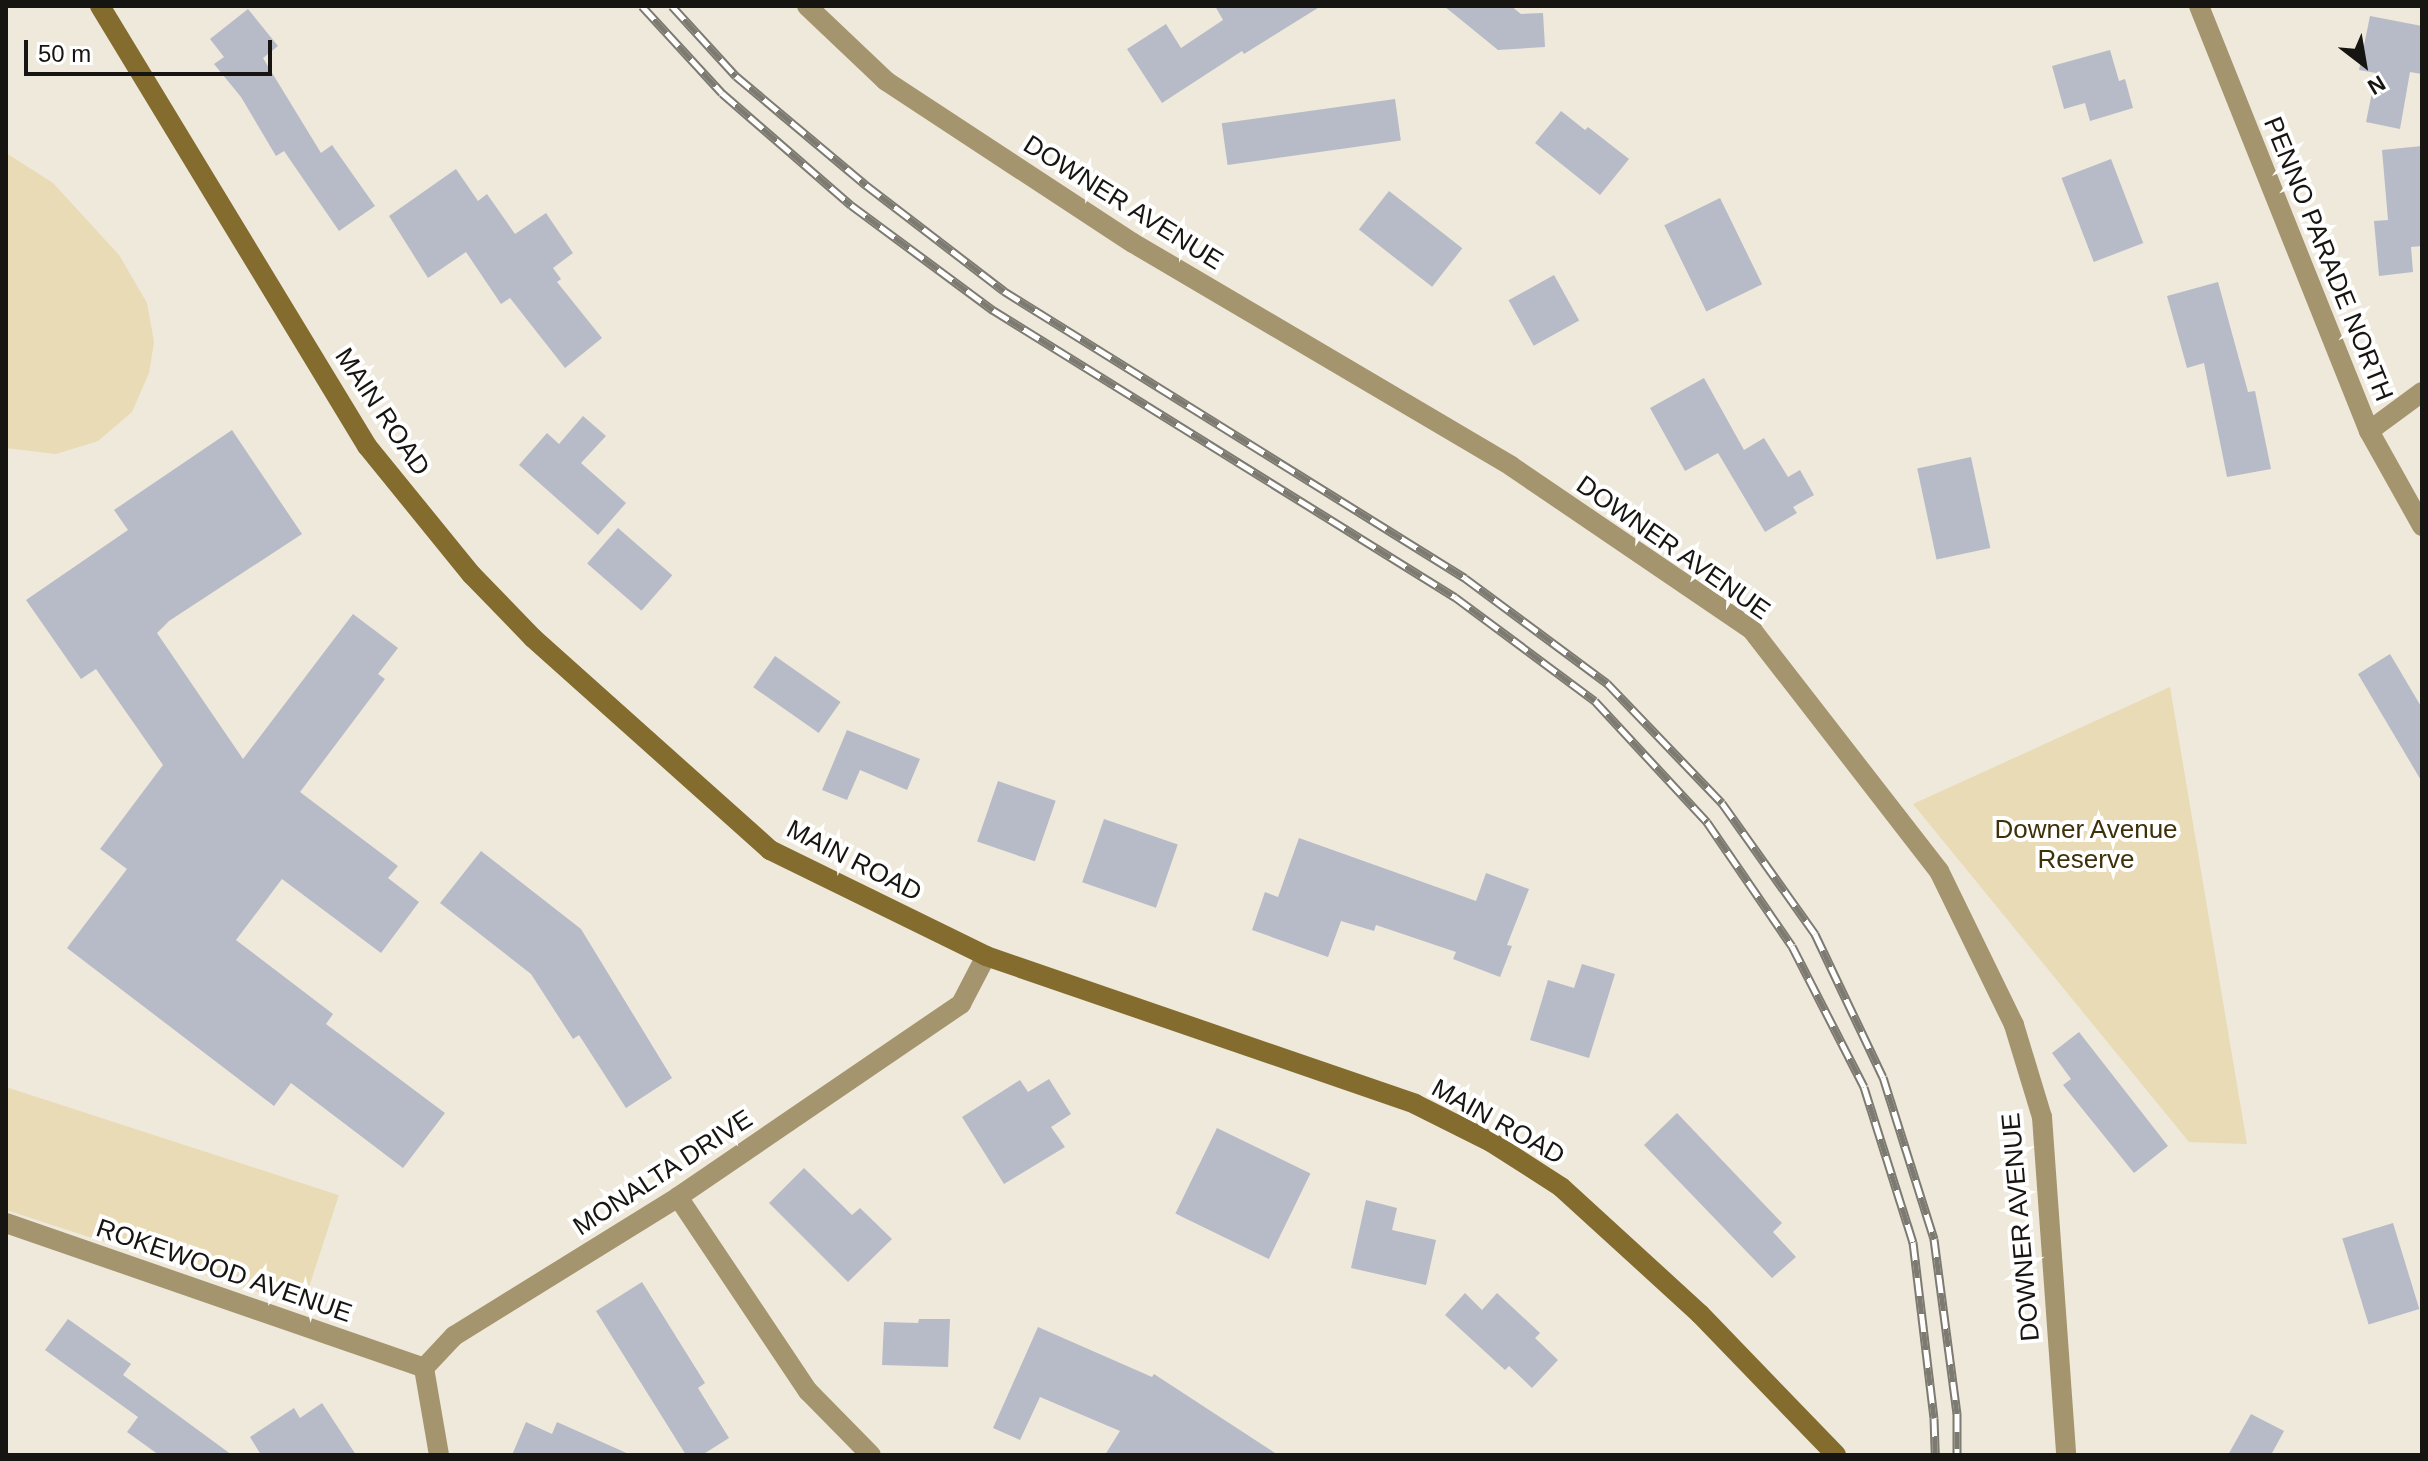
<!DOCTYPE html>
<style>
body{margin:0}
#map{position:relative;width:2428px;height:1461px;overflow:hidden;background:#eee9db;font-family:Arial,sans-serif}
div>[style]{position:absolute}
.green>*{inset:0;background:#e9dbb5;transform-origin:0 0}
.building>*{inset:0;background:#b7bbc8;transform-origin:0 0}
.minor>*{height:20px;margin:-10px;padding:0 10px;transform-origin:10px;border-radius:10px;background:#a4956e}
.tertiary>*{height:20px;margin:-10px;padding:0 10px;transform-origin:10px;border-radius:10px;background:#a4956e}
.secondary>*{height:20px;margin:-10px;padding:0 10px;transform-origin:10px;border-radius:10px;background:#836c2d}
.rail>*{height:9px;margin-top:-4.5px;transform-origin:0;background:repeating-linear-gradient(90deg,#fff 0 18px,#7d7a71 0 36px);box-sizing:border-box;border-block:2px solid #7d7a71}
span{translate:-50% -50%;white-space:nowrap;text-align:center;line-height:1.15;-webkit-text-stroke:8px #fff;paint-order:stroke}
.street-label{font-size:26px;color:#171511}
.park-label{font-size:26px;color:#3e3109}
.frame{position:absolute;inset:0;border:8px solid #171511;pointer-events:none}
.north{position:absolute;left:2324px;top:24px;width:80px;height:80px;-webkit-text-stroke:6px #fff;paint-order:stroke;rotate:149deg;font-size:22px;font-weight:700;line-height:32px;text-align:center;color:#171511}
.north::after{content:'';display:block;margin:auto;width:28px;height:36px;background:#171511;clip-path:polygon(50% 0,100% 100%,50% 72%,0 100%)}
.scale{position:absolute;left:24px;top:40px;width:248px;height:36px;box-sizing:border-box;border:4px solid #171511;border-top:0;padding-left:10px;font-size:24px;line-height:28px;white-space:nowrap;color:#171511;-webkit-text-stroke:6px #fff;paint-order:stroke}
</style>
<div id="map">
<div class="green">
<i style="clip-path:polygon(6px 153px,53px 183px,119px 255px,147px 303px,154px 342px,149px 373px,132px 412px,98px 441px,56px 454px,6px 448px)"></i>
<i style="clip-path:polygon(2170px 687px,2247px 1144px,2189px 1142px,1913px 804px)"></i>
<i style="left:6px;top:1087px;width:350px;height:117px;rotate:18deg"></i>
</div>
<div class="building">
<i style="clip-path:polygon(1215px 6px,1321px 6px,1244px 54px,1242px 51px,1162px 103px,1127px 49px,1166px 24px,1181px 48px,1223px 20px)"></i>
<i style="clip-path:polygon(1444px 6px,1511px 6px,1521px 14px,1543px 13px,1545px 47px,1498px 50px)"></i>
<i style="clip-path:polygon(248px 9px,278px 46px,263px 58px,321px 153px,332px 145px,375px 206px,339px 231px,284px 151px,276px 156px,241px 97px,214px 64px,224px 57px,210px 39px)"></i>
<i style="clip-path:polygon(2370px 16px,2422px 26px,2422px 74px,2410px 72px,2400px 129px,2366px 122px,2376px 73px,2359px 70px)"></i>
<i style="clip-path:polygon(2110px 50px,2119px 81px,2125px 79px,2133px 108px,2090px 121px,2085px 103px,2064px 109px,2052px 66px)"></i>
<i style="left:1395px;top:99px;width:42px;height:175px;rotate:82deg"></i>
<i style="clip-path:polygon(1561px 111px,1585px 130px,1588px 127px,1629px 159px,1600px 195px,1535px 143px)"></i>
<i style="clip-path:polygon(2422px 146px,2422px 246px,2411px 247px,2413px 272px,2379px 276px,2374px 221px,2388px 220px,2382px 150px)"></i>
<i style="left:2111px;top:159px;width:90px;height:53px;rotate:69deg"></i>
<i style="clip-path:polygon(456px 169px,478px 201px,487px 194px,515px 234px,546px 213px,573px 253px,553px 268px,561px 279px,557px 282px,602px 338px,565px 368px,510px 298px,501px 304px,466px 252px,428px 278px,389px 216px)"></i>
<i style="left:1389px;top:191px;width:93px;height:49px;rotate:38deg"></i>
<i style="left:1720px;top:198px;width:96px;height:62px;rotate:64deg"></i>
<i style="left:1554px;top:275px;width:52px;height:52px;rotate:61deg"></i>
<i style="clip-path:polygon(2218px 282px,2248px 392px,2255px 391px,2271px 469px,2227px 477px,2204px 363px,2187px 368px,2167px 296px)"></i>
<i style="clip-path:polygon(1704px 378px,1744px 450px,1764px 438px,1788px 477px,1800px 470px,1814px 495px,1793px 507px,1797px 513px,1765px 532px,1718px 453px,1685px 471px,1650px 408px)"></i>
<i style="clip-path:polygon(583px 416px,606px 436px,581px 463px,626px 503px,598px 535px,519px 465px,547px 433px,559px 444px)"></i>
<i style="clip-path:polygon(232px 430px,302px 534px,169px 621px,157px 633px,243px 759px,353px 614px,398px 648px,378px 674px,385px 679px,300px 792px,398px 866px,388px 878px,419px 902px,381px 953px,282px 879px,236px 940px,333px 1014px,326px 1024px,445px 1113px,403px 1168px,291px 1083px,274px 1106px,67px 948px,127px 869px,100px 849px,163px 765px,96px 669px,81px 679px,26px 600px,128px 530px,114px 510px)"></i>
<i style="left:1971px;top:457px;width:93px;height:55px;rotate:78deg"></i>
<i style="left:618px;top:528px;width:72px;height:47px;rotate:41deg"></i>
<i style="clip-path:polygon(2390px 654px,2422px 708px,2422px 782px,2358px 674px)"></i>
<i style="left:775px;top:656px;width:80px;height:38px;rotate:35deg"></i>
<i style="clip-path:polygon(847px 730px,920px 759px,907px 790px,860px 770px,847px 800px,822px 790px)"></i>
<i style="left:998px;top:781px;width:61px;height:64px;rotate:19deg"></i>
<i style="left:1104px;top:819px;width:78px;height:67px;rotate:19deg"></i>
<i style="clip-path:polygon(1299px 838px,1476px 901px,1486px 873px,1529px 889px,1507px 945px,1512px 946px,1500px 977px,1453px 959px,1456px 952px,1376px 925px,1374px 931px,1341px 921px,1328px 957px,1252px 930px,1265px 892px,1278px 897px)"></i>
<i style="clip-path:polygon(481px 851px,581px 929px,672px 1078px,626px 1108px,579px 1035px,573px 1039px,531px 974px,440px 903px)"></i>
<i style="clip-path:polygon(1582px 964px,1615px 974px,1589px 1058px,1530px 1040px,1548px 980px,1574px 988px)"></i>
<i style="clip-path:polygon(2079px 1032px,2168px 1146px,2134px 1173px,2063px 1085px,2071px 1079px,2052px 1053px)"></i>
<i style="clip-path:polygon(1049px 1079px,1071px 1114px,1051px 1127px,1065px 1147px,1004px 1184px,962px 1117px,1020px 1080px,1028px 1092px)"></i>
<i style="clip-path:polygon(1677px 1113px,1782px 1223px,1773px 1232px,1796px 1257px,1772px 1278px,1644px 1145px)"></i>
<i style="left:1217px;top:1128px;width:104px;height:95px;rotate:26deg"></i>
<i style="clip-path:polygon(804px 1168px,852px 1215px,860px 1208px,892px 1239px,848px 1282px,769px 1203px)"></i>
<i style="clip-path:polygon(1366px 1200px,1397px 1208px,1392px 1230px,1436px 1240px,1426px 1285px,1351px 1268px)"></i>
<i style="left:2393px;top:1223px;width:90px;height:53px;rotate:73deg"></i>
<i style="clip-path:polygon(642px 1282px,705px 1383px,698px 1388px,729px 1438px,702px 1455px,686px 1455px,596px 1311px)"></i>
<i style="clip-path:polygon(1465px 1293px,1482px 1310px,1497px 1293px,1540px 1333px,1535px 1338px,1558px 1360px,1532px 1388px,1509px 1366px,1505px 1370px,1445px 1315px)"></i>
<i style="clip-path:polygon(68px 1319px,131px 1364px,123px 1375px,232px 1455px,159px 1455px,127px 1432px,138px 1417px,45px 1350px)"></i>
<i style="clip-path:polygon(919px 1319px,950px 1319px,948px 1367px,882px 1365px,884px 1322px,918px 1323px)"></i>
<i style="clip-path:polygon(1038px 1327px,1152px 1377px,1154px 1374px,1278px 1455px,1105px 1455px,1120px 1431px,1040px 1397px,1020px 1440px,993px 1428px)"></i>
<i style="clip-path:polygon(322px 1403px,356px 1455px,261px 1455px,250px 1437px,294px 1408px,300px 1418px)"></i>
<i style="clip-path:polygon(2251px 1414px,2284px 1431px,2271px 1455px,2228px 1455px)"></i>
<i style="clip-path:polygon(526px 1422px,552px 1434px,557px 1422px,631px 1455px,512px 1455px)"></i>
</div>
<div class="minor">
<i style="left:2199px;top:6px;width:458px;rotate:68.2deg"></i>
<i style="left:2369px;top:431px;width:109px;rotate:60.8deg"></i>
<i style="left:2369px;top:431px;width:66px;rotate:-36.3deg"></i>
<i style="left:678px;top:1197px;width:234px;rotate:56.2deg"></i>
<i style="left:808px;top:1391px;width:90px;rotate:45.5deg"></i>
<i style="left:6px;top:1223px;width:442px;rotate:19.1deg"></i>
<i style="left:439px;top:1455px;width:88px;rotate:-99.8deg"></i>
<i style="left:424px;top:1368px;width:44px;rotate:-46.8deg"></i>
<i style="left:454px;top:1336px;width:264px;rotate:-31.8deg"></i>
<i style="left:678px;top:1197px;width:343px;rotate:-34.3deg"></i>
<i style="left:961px;top:1004px;width:54px;rotate:-62.5deg"></i>
</div>
<div class="tertiary">
<i style="left:807px;top:6px;width:109px;rotate:43.5deg"></i>
<i style="left:886px;top:81px;width:295px;rotate:33.3deg"></i>
<i style="left:1133px;top:243px;width:439px;rotate:30.5deg"></i>
<i style="left:1511px;top:466px;width:292px;rotate:34.2deg"></i>
<i style="left:1752px;top:630px;width:305px;rotate:52.2deg"></i>
<i style="left:1939px;top:871px;width:171px;rotate:64deg"></i>
<i style="left:2014px;top:1025px;width:96px;rotate:73.1deg"></i>
<i style="left:2042px;top:1117px;width:339px;rotate:85.9deg"></i>
</div>
<div class="secondary">
<i style="left:100px;top:6px;width:515px;rotate:58.75deg"></i>
<i style="left:367px;top:446px;width:166px;rotate:50.9deg"></i>
<i style="left:472px;top:575px;width:88px;rotate:45.9deg"></i>
<i style="left:533px;top:638px;width:318px;rotate:41.8deg"></i>
<i style="left:770px;top:850px;width:241px;rotate:26.1deg"></i>
<i style="left:986px;top:956px;width:454px;rotate:19deg"></i>
<i style="left:1415px;top:1104px;width:85px;rotate:26.6deg"></i>
<i style="left:1491px;top:1142px;width:83px;rotate:32.7deg"></i>
<i style="left:1561px;top:1187px;width:188px;rotate:42.4deg"></i>
<i style="left:1700px;top:1314px;width:196px;rotate:46deg"></i>
</div>
<div class="rail">
<i style="left:642px;top:6px;width:118px;rotate:47.4deg"></i>
<i style="left:722px;top:93px;width:171px;rotate:41deg"></i>
<i style="left:851px;top:205px;width:177px;rotate:36.5deg"></i>
<i style="left:993px;top:310px;width:544px;rotate:31.85deg"></i>
<i style="left:1455px;top:597px;width:174px;rotate:36.6deg"></i>
<i style="left:1595px;top:701px;width:165px;rotate:47.2deg"></i>
<i style="left:1707px;top:822px;width:150px;rotate:55.6deg"></i>
<i style="left:1792px;top:946px;width:158px;rotate:62.9deg"></i>
<i style="left:1864px;top:1087px;width:163px;rotate:72.5deg"></i>
<i style="left:1913px;top:1242px;width:177px;rotate:83.2deg"></i>
<i style="left:1934px;top:1418px;width:37px;rotate:88deg"></i>
<i style="left:672px;top:6px;width:95px;rotate:47.6deg"></i>
<i style="left:736px;top:76px;width:170px;rotate:40deg"></i>
<i style="left:866px;top:185px;width:174px;rotate:37.5deg"></i>
<i style="left:1004px;top:291px;width:543px;rotate:31.9deg"></i>
<i style="left:1465px;top:578px;width:177px;rotate:36.5deg"></i>
<i style="left:1607px;top:683px;width:166px;rotate:46.2deg"></i>
<i style="left:1722px;top:803px;width:161px;rotate:54.6deg"></i>
<i style="left:1815px;top:934px;width:158px;rotate:64.6deg"></i>
<i style="left:1883px;top:1077px;width:170px;rotate:72.5deg"></i>
<i style="left:1934px;top:1239px;width:176px;rotate:82.5deg"></i>
<i style="left:1957px;top:1413px;width:42px;rotate:90deg"></i>
</div>
<div class="street-label">
<span style="left:1123px;top:203px;rotate:32deg">DOWNER AVENUE</span>
<span style="left:2328px;top:259px;rotate:68deg">PENNO PARADE NORTH</span>
<span style="left:382px;top:412px;rotate:56deg">MAIN ROAD</span>
<span style="left:1673px;top:548px;rotate:35deg">DOWNER AVENUE</span>
<span style="left:854px;top:861px;rotate:27deg">MAIN ROAD</span>
<span style="left:1498px;top:1122px;rotate:29deg">MAIN ROAD</span>
<span style="left:663px;top:1173px;rotate:-33deg">MONALTA DRIVE</span>
<span style="left:2021px;top:1227px;rotate:-95deg">DOWNER AVENUE</span>
<span style="left:224px;top:1271px;rotate:19deg">ROKEWOOD AVENUE</span>
</div>
<div class="park-label">
<span style="left:2086px;top:845px">Downer Avenue<br>Reserve</span>
</div>
<div class="frame"></div>
<div class="north">N</div>
<div class="scale">50 m</div>
</div>
